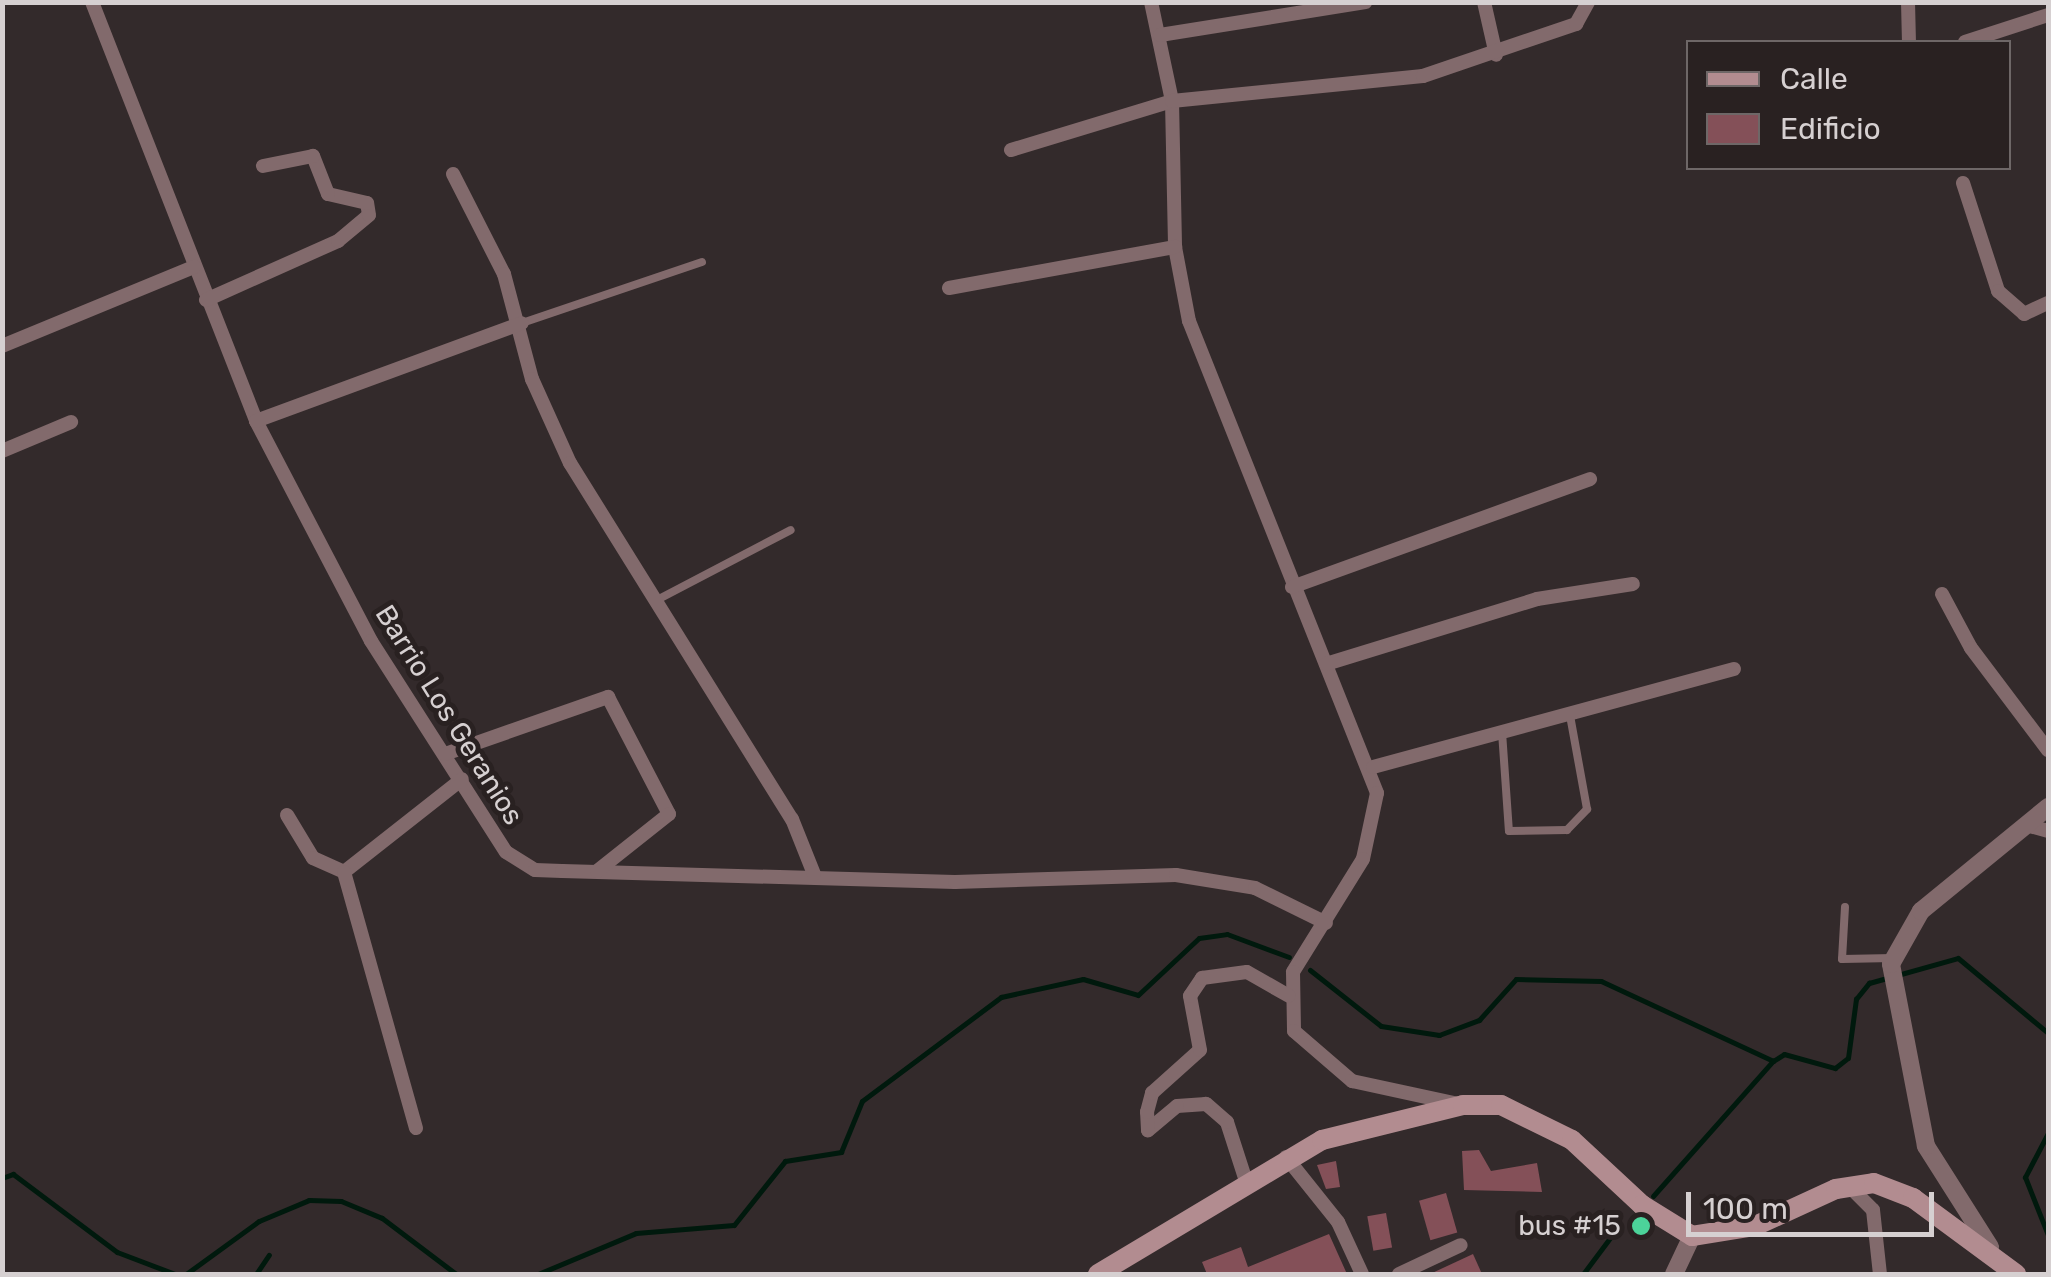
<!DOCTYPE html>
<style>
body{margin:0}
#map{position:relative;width:2051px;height:1277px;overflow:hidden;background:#332a2b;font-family:Rubik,sans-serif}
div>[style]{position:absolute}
.stream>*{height:5px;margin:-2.5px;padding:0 2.5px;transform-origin:2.5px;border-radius:2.5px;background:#00190d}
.building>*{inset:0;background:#845058;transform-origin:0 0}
.service>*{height:8px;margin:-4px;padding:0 4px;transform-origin:4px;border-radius:4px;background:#826a6c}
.minor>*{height:14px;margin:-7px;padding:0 7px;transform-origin:7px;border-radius:7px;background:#826a6c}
.tertiary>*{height:18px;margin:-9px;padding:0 9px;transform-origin:9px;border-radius:9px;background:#826a6c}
.secondary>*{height:20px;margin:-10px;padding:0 10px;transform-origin:10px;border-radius:10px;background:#b28c90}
.dots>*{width:28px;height:28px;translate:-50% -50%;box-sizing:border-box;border:5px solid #292121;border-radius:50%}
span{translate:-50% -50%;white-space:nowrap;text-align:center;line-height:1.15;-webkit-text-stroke:10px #292121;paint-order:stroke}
.street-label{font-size:28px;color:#d6d0d1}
.poi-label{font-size:28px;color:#d6d0d1}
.right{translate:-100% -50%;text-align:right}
.frame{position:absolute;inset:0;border:5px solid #d6d0d1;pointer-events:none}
.legend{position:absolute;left:1686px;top:40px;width:325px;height:130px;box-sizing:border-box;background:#292121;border:2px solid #6e6767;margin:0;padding:12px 18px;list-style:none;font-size:30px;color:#d6d0d1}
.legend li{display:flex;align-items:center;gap:20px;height:50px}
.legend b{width:50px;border:2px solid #6e6767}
.scale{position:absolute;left:1686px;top:1192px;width:248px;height:45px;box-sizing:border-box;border:5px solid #d6d0d1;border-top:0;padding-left:12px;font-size:30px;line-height:35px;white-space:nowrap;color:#d6d0d1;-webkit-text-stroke:8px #292121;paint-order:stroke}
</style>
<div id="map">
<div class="stream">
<i style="left:1310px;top:970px;width:90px;rotate:38.3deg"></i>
<i style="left:1381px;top:1026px;width:59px;rotate:8.8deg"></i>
<i style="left:1439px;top:1035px;width:43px;rotate:-20.6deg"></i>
<i style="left:1479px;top:1020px;width:55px;rotate:-47.9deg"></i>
<i style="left:1516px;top:979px;width:85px;rotate:1.3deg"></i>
<i style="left:1601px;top:981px;width:190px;rotate:24.9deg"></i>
<i style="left:2048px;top:1133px;width:50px;rotate:117.6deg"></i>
<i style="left:2025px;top:1177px;width:62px;rotate:68.4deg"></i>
<i style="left:2px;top:1178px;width:12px;rotate:-20deg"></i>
<i style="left:13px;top:1174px;width:130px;rotate:36.9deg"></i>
<i style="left:117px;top:1252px;width:62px;rotate:20.8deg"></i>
<i style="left:1653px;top:1196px;width:181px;rotate:-48.4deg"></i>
<i style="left:1773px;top:1061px;width:13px;rotate:-32deg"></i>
<i style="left:1784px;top:1054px;width:53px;rotate:15.4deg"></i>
<i style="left:1835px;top:1068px;width:16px;rotate:-38deg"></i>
<i style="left:1848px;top:1058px;width:60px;rotate:-82.3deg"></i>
<i style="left:1856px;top:999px;width:21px;rotate:-51deg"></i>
<i style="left:1869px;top:983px;width:92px;rotate:-15.7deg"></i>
<i style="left:1958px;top:958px;width:117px;rotate:39.8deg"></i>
<i style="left:186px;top:1274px;width:90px;rotate:-36deg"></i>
<i style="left:259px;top:1221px;width:54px;rotate:-22.8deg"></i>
<i style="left:309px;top:1200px;width:32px;rotate:2deg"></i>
<i style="left:341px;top:1201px;width:44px;rotate:22.5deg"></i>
<i style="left:382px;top:1218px;width:93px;rotate:37.1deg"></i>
<i style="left:256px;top:1274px;width:23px;rotate:-56deg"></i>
<i style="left:538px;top:1274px;width:106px;rotate:-22.7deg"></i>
<i style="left:636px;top:1233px;width:98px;rotate:-4.7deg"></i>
<i style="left:734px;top:1225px;width:82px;rotate:-51.4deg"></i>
<i style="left:785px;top:1161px;width:57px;rotate:-9.1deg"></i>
<i style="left:841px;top:1152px;width:55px;rotate:-67.6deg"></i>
<i style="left:862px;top:1101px;width:174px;rotate:-36.8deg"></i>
<i style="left:1001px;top:997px;width:84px;rotate:-12.4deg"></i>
<i style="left:1083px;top:979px;width:57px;rotate:16.2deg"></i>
<i style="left:1138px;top:995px;width:83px;rotate:-43.1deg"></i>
<i style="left:1199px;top:938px;width:28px;rotate:-8deg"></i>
<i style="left:1227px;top:934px;width:66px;rotate:20.4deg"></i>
<i style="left:1583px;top:1274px;width:59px;rotate:-53.3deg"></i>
</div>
<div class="building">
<i style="clip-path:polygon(1479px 1150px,1491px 1171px,1537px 1163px,1542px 1192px,1464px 1190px,1462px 1151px)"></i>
<i style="clip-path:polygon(1336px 1161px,1340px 1187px,1326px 1189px,1317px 1165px)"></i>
<i style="left:1446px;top:1193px;width:41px;height:28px;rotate:74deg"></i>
<i style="left:1386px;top:1213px;width:35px;height:19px;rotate:80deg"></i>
<i style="clip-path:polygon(1329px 1234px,1347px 1274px,1207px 1274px,1202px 1262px,1241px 1247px,1248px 1267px)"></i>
<i style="clip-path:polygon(1473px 1254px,1482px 1274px,1430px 1274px)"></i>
</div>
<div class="service">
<i style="left:522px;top:323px;width:190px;rotate:-18.7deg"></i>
<i style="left:655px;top:601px;width:153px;rotate:-27.6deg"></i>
<i style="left:1502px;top:732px;width:99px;rotate:86deg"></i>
<i style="left:1509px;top:831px;width:58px;rotate:-1deg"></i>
<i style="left:1567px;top:830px;width:29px;rotate:-46deg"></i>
<i style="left:1587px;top:809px;width:96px;rotate:-100.3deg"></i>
<i style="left:1845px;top:907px;width:52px;rotate:93.3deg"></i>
<i style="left:1842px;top:959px;width:51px;rotate:-1.1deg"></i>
</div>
<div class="minor">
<i style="left:92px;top:2px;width:450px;rotate:68.6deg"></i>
<i style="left:256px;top:421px;width:248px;rotate:62.4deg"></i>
<i style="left:371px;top:641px;width:250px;rotate:57.4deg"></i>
<i style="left:506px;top:852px;width:34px;rotate:32deg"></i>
<i style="left:535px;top:870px;width:27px;rotate:2deg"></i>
<i style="left:562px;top:871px;width:393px;rotate:1.6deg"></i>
<i style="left:955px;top:882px;width:221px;rotate:-1.8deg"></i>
<i style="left:1176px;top:875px;width:80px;rotate:9.3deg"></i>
<i style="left:1255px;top:888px;width:79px;rotate:26.2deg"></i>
<i style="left:1151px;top:2px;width:101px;rotate:78deg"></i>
<i style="left:1172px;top:101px;width:146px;rotate:88.8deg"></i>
<i style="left:1175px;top:247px;width:75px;rotate:79.3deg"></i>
<i style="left:1189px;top:321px;width:508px;rotate:68.28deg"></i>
<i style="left:1377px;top:793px;width:67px;rotate:102deg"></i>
<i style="left:1363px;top:859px;width:133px;rotate:121.8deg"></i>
<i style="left:1293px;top:972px;width:59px;rotate:89deg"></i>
<i style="left:1294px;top:1031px;width:77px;rotate:40.8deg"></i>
<i style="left:1352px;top:1081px;width:108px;rotate:12.2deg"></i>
<i style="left:1484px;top:2px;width:54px;rotate:77.2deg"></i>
<i style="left:1908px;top:2px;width:40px;rotate:88.6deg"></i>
<i style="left:1160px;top:35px;width:208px;rotate:-9.1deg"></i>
<i style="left:1965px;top:42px;width:87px;rotate:-18deg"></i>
<i style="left:1011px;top:150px;width:168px;rotate:-16.9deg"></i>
<i style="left:1172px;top:101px;width:252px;rotate:-5.7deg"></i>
<i style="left:1423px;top:76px;width:162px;rotate:-18.8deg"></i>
<i style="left:1576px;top:24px;width:25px;rotate:-61deg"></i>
<i style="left:453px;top:174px;width:112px;rotate:63deg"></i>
<i style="left:504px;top:274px;width:109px;rotate:75.1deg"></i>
<i style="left:532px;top:379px;width:92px;rotate:65.7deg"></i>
<i style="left:570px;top:463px;width:420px;rotate:58.1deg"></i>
<i style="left:792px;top:819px;width:59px;rotate:68.2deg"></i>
<i style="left:1963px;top:183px;width:114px;rotate:72deg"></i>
<i style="left:1998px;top:291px;width:35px;rotate:41deg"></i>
<i style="left:2024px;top:314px;width:26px;rotate:-25deg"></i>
<i style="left:949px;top:288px;width:230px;rotate:-10.3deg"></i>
<i style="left:206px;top:300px;width:145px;rotate:-24.1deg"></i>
<i style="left:338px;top:241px;width:40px;rotate:-40deg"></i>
<i style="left:369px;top:215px;width:12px;rotate:-99deg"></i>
<i style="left:367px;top:203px;width:40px;rotate:-167deg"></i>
<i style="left:328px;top:194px;width:41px;rotate:-111.5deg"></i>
<i style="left:313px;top:156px;width:51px;rotate:168.7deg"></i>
<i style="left:2px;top:346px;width:208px;rotate:-22.4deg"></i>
<i style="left:256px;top:421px;width:283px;rotate:-20.2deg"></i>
<i style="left:2px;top:451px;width:75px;rotate:-22.8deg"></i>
<i style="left:1292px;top:587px;width:317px;rotate:-19.9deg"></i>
<i style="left:1942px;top:594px;width:61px;rotate:61.8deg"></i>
<i style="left:1971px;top:648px;width:128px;rotate:53deg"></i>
<i style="left:1326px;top:664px;width:221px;rotate:-17.1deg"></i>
<i style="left:1537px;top:599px;width:97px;rotate:-8.9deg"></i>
<i style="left:445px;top:754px;width:173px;rotate:-19.3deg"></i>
<i style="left:608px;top:697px;width:132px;rotate:62.5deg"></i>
<i style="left:669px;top:814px;width:92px;rotate:141.6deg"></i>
<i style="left:1373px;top:767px;width:374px;rotate:-15.2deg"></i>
<i style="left:287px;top:815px;width:50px;rotate:58.8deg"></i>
<i style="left:313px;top:858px;width:34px;rotate:24deg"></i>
<i style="left:344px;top:872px;width:150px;rotate:-38.2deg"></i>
<i style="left:2026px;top:825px;width:23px;rotate:15deg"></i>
<i style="left:344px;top:872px;width:266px;rotate:74.3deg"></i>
<i style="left:1286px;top:1157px;width:83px;rotate:51.3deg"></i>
<i style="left:1338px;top:1222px;width:57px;rotate:65.2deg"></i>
<i style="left:1246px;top:1181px;width:62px;rotate:-107.9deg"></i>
<i style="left:1227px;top:1122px;width:28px;rotate:-139deg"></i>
<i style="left:1206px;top:1104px;width:29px;rotate:176deg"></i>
<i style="left:1177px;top:1106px;width:38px;rotate:140deg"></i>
<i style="left:1148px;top:1130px;width:18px;rotate:-93deg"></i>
<i style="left:1147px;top:1112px;width:20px;rotate:-75deg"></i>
<i style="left:1152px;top:1093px;width:64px;rotate:-41.9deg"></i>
<i style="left:1200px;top:1050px;width:55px;rotate:-100.5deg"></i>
<i style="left:1190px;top:996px;width:22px;rotate:-56deg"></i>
<i style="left:1202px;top:978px;width:45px;rotate:-7.6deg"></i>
<i style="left:1247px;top:972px;width:48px;rotate:29.7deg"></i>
<i style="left:1848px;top:1185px;width:35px;rotate:45deg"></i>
<i style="left:1873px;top:1210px;width:64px;rotate:83.8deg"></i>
<i style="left:1399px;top:1274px;width:68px;rotate:-25.1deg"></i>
</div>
<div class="tertiary">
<i style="left:1990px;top:1247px;width:120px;rotate:-122.4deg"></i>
<i style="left:1926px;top:1146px;width:185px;rotate:-100.9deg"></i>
<i style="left:1891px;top:964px;width:61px;rotate:-60.5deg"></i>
<i style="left:1921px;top:911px;width:164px;rotate:-39.3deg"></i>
<i style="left:1674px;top:1274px;width:42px;rotate:-64.7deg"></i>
</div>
<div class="secondary">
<i style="left:1098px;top:1274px;width:261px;rotate:-30.9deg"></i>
<i style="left:1322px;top:1140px;width:145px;rotate:-13.9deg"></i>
<i style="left:1463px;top:1105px;width:38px"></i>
<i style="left:1501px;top:1105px;width:79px;rotate:26.2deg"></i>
<i style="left:1572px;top:1140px;width:96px;rotate:42.9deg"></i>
<i style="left:1642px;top:1205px;width:59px;rotate:31.8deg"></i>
<i style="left:1692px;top:1236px;width:64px;rotate:-9deg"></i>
<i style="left:1755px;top:1226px;width:89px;rotate:-24.6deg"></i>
<i style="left:1836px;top:1189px;width:38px;rotate:-9deg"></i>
<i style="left:1874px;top:1183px;width:42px;rotate:21deg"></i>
<i style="left:1913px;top:1198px;width:128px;rotate:36.4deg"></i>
</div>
<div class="dots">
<i style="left:1641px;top:1226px;background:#4cd39a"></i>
</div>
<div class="street-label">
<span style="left:449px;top:715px;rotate:58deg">Barrio Los Geranios</span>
</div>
<div class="poi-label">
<span class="right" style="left:1621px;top:1226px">bus #15</span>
</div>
<div class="frame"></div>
<ul class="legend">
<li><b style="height:12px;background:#b28c90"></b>Calle</li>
<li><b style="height:28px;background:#845058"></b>Edificio</li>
</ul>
<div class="scale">100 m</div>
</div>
